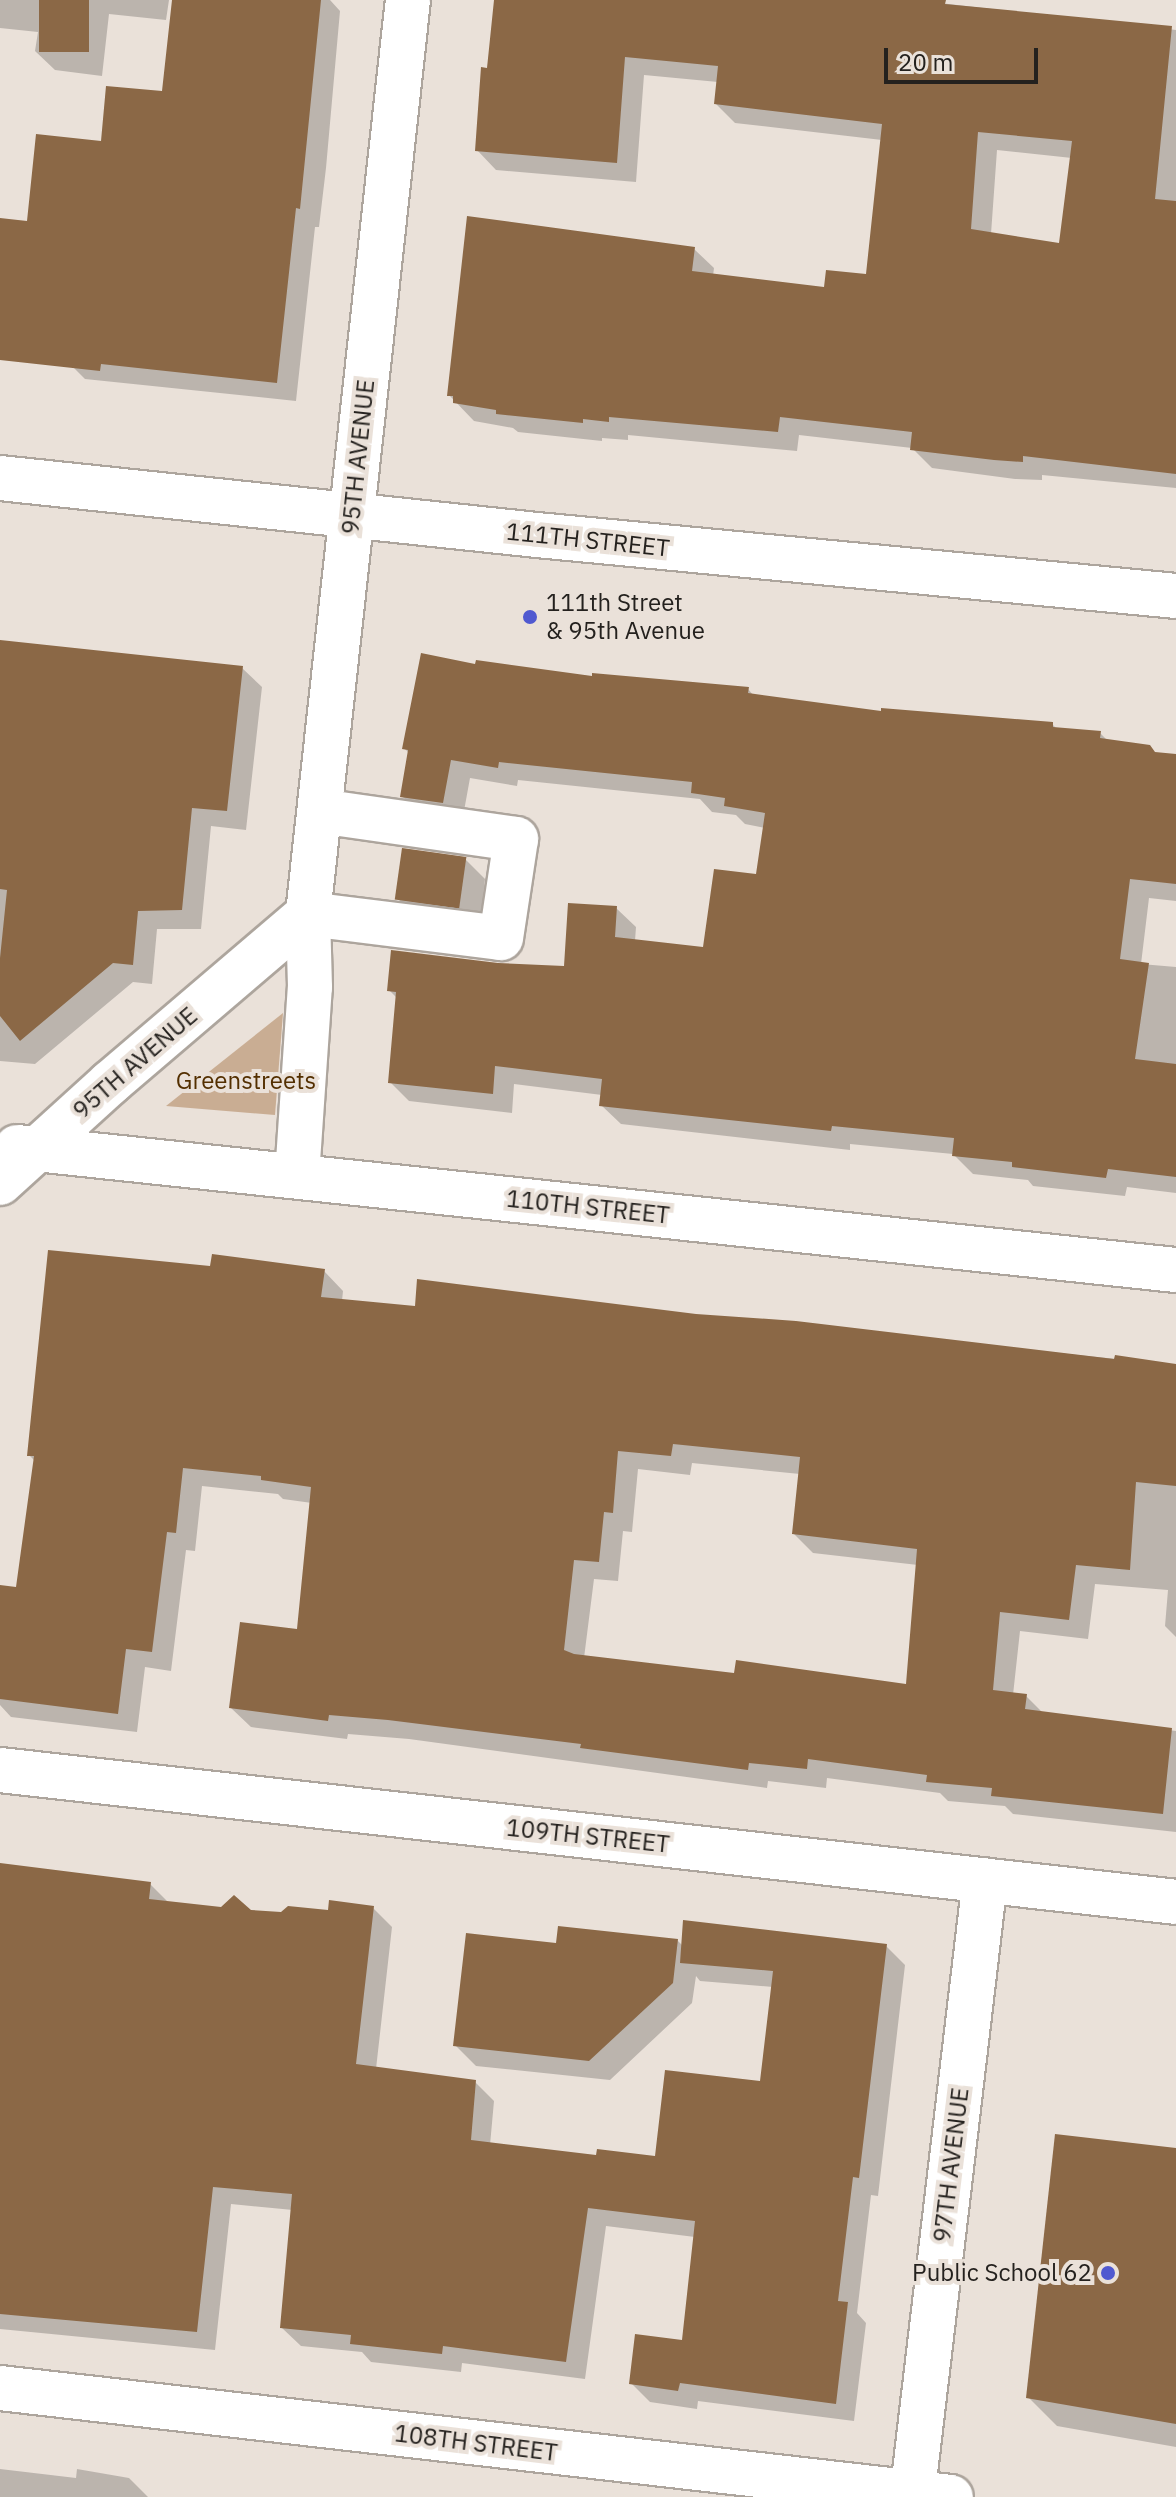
<!DOCTYPE html>
<style>
body{margin:0}
#map{position:relative;width:1176px;height:2497px;overflow:hidden;background:#eae1d9;font-family:"IBM Plex Sans",sans-serif}
div>[style]{position:absolute}
.green>*{inset:0;background:#c9ad93}
.shadow>*{inset:0;background:#0003}
.building>*{inset:0;background:#8b6846;transform-origin:0 0}
.roads{filter:drop-shadow(2px 0 #ada59d) drop-shadow(-2px 0 #ada59d) drop-shadow(0 2px #ada59d) drop-shadow(0 -2px #ada59d)}
.minor>*{height:44px;margin:-22px;padding:0 22px;transform-origin:22px;border-radius:22px;background:#fff}
.dots>*{width:22px;height:22px;translate:-50% -50%;box-sizing:border-box;border:4px solid #eae1d9;border-radius:50%}
span{translate:-50% -50%;white-space:nowrap;text-align:center;line-height:1.15;-webkit-text-stroke:8px #eae1d9;paint-order:stroke}
.street-label{font-size:24px;color:#24211e}
.poi-label{font-size:24px;color:#24211e}
.left{translate:0 -50%;text-align:left}
.right{translate:-100% -50%;text-align:right}
.park-label{font-size:24px;color:#532f00}
.scale{position:absolute;left:884px;top:48px;width:154px;height:36px;box-sizing:border-box;border:4px solid #24211e;border-top:0;padding-left:10px;font-size:24px;line-height:28px;white-space:nowrap;color:#24211e;-webkit-text-stroke:6px #eae1d9;paint-order:stroke}
</style>
<div id="map">
<div class="green">
<i style="clip-path:polygon(283px 1013px,275px 1115px,166px 1106px)"></i>
</div>
<div class="shadow">
<i style="clip-path:polygon(0 0,169px 0,166px 20px,109px 14px,102px 76px,55px 70px,35px 51px,38px 32px,0 28px)"></i>
<i style="clip-path:polygon(174px 0,330px 0,340px 11px,326px 168px,319px 227px,315px 227px,296px 401px,85px 379px,72px 366px,0 358px,0 220px,29px 223px,102px 143px,164px 93px)"></i>
<i style="clip-path:polygon(evenodd,496px 0,914px 0,1176px 30px,1176px 488px,1042px 475px,1042px 480px,1015px 479px,932px 468px,912px 448px,799px 435px,797px 451px,628px 435px,628px 440px,602px 438px,602px 441px,518px 432px,513px 428px,474px 421px,449px 395px,694px 249px,714px 268px,713px 276px,826px 289px,868px 277px,882px 140px,735px 123px,716px 104px,718px 82px,644px 75px,636px 182px,496px 170px,477px 150px,496px 0,997px 150px,1072px 158px,1061px 245px,991px 234px,997px 150px)"></i>
<i style="clip-path:polygon(0 641px,242px 668px,262px 687px,246px 830px,211px 826px,201px 929px,157px 929px,152px 984px,133px 982px,35px 1064px,0 1061px)"></i>
<i style="clip-path:polygon(477px 667px,748px 689px,754px 696px,883px 713px,1052px 724px,1057px 729px,1100px 733px,1108px 741px,1156px 754px,1176px 755px,1176px 901px,1149px 898px,1141px 964px,1176px 967px,1176px 1193px,1127px 1187px,1125px 1196px,1033px 1186px,1028px 1180px,973px 1174px,953px 1154px,850px 1144px,850px 1150px,621px 1124px,601px 1105px,602px 1095px,514px 1084px,512px 1113px,409px 1101px,390px 1082px,398px 999px,389px 990px,498px 965px,566px 968px,616px 908px,636px 927px,635px 941px,705px 949px,758px 876px,765px 828px,745px 824px,736px 815px,712px 812px,700px 799px,518px 780px,517px 786px,470px 778px,462px 822px,422px 816px,403px 797px,409px 753px,405px 749px)"></i>
<i style="clip-path:polygon(465px 859px,485px 879px,480px 927px,419px 920px,398px 899px)"></i>
<i style="clip-path:polygon(evenodd,212px 1268px,324px 1271px,343px 1291px,342px 1301px,416px 1308px,696px 1316px,1176px 1365px,1176px 1637px,1165px 1626px,1168px 1590px,1095px 1584px,1088px 1639px,1020px 1631px,1013px 1695px,1026px 1696px,1043px 1713px,1176px 1731px,1176px 1832px,1013px 1814px,1005px 1806px,948px 1801px,940px 1793px,827px 1778px,826px 1788px,768px 1781px,767px 1788px,409px 1739px,348px 1734px,347px 1739px,251px 1727px,231px 1708px,298px 1632px,312px 1503px,283px 1499px,278px 1494px,202px 1486px,195px 1551px,186px 1550px,171px 1671px,145px 1667px,137px 1732px,11px 1717px,0 1705px,0 1620px,18px 1589px,35px 1461px,29px 1455px,212px 1268px,692px 1463px,800px 1474px,794px 1534px,813px 1553px,918px 1565px,908px 1686px,736px 1676px,584px 1658px,594px 1579px,618px 1581px,623px 1531px,632px 1532px,638px 1469px,690px 1475px,692px 1463px)"></i>
<i style="clip-path:polygon(0 1865px,150px 1884px,169px 1903px,281px 1914px,373px 1908px,392px 1927px,376px 2069px,475px 2082px,494px 2101px,490px 2145px,598px 2157px,657px 2158px,762px 2083px,773px 1987px,700px 1981px,696px 1976px,692px 2003px,610px 2080px,476px 2066px,455px 2045px,558px 1945px,677px 1940px,683px 1946px,886px 1946px,905px 1965px,878px 2196px,871px 2195px,857px 2313px,866px 2323px,854px 2421px,698px 2401px,697px 2409px,650px 2402px,631px 2383px,683px 2342px,695px 2237px,606px 2226px,585px 2379px,462px 2363px,461px 2372px,371px 2362px,362px 2352px,301px 2346px,282px 2328px,293px 2210px,231px 2204px,215px 2350px,0 2329px)"></i>
<i style="clip-path:polygon(1176px 2150px,1176px 2447px,1057px 2426px,1028px 2397px)"></i>
<i style="clip-path:polygon(0 2469px,76px 2478px,77px 2469px,129px 2478px,148px 2497px,0 2497px)"></i>
</div>
<div class="building">
<i style="left:39px;top:0;width:50px;height:52px"></i>
<i style="clip-path:polygon(172px 0,321px 0,300px 209px,296px 208px,277px 383px,101px 364px,100px 371px,0 360px,0 218px,27px 221px,36px 134px,101px 141px,106px 86px,162px 91px)"></i>
<i style="clip-path:polygon(evenodd,494px 0,946px 0,945px 4px,1172px 26px,1155px 199px,1176px 201px,1176px 474px,1023px 456px,1023px 462px,994px 460px,910px 450px,912px 432px,780px 417px,778px 432px,609px 417px,609px 422px,583px 419px,583px 423px,496px 414px,496px 410px,453px 403px,453px 396px,447px 396px,467px 216px,695px 247px,692px 271px,824px 287px,826px 270px,866px 274px,882px 124px,714px 104px,718px 66px,625px 57px,617px 163px,475px 151px,481px 67px,487px 68px,494px 0,978px 132px,1072px 141px,1059px 243px,971px 229px,978px 132px)"></i>
<i style="clip-path:polygon(0 640px,243px 666px,227px 811px,192px 808px,182px 910px,138px 911px,133px 965px,113px 963px,20px 1041px,0 1016px,0 958px,7px 890px,0 889px)"></i>
<i style="clip-path:polygon(421px 653px,475px 664px,476px 660px,592px 676px,592px 673px,749px 687px,748px 693px,881px 711px,881px 708px,1053px 722px,1053px 727px,1101px 731px,1100px 738px,1150px 745px,1155px 752px,1176px 754px,1176px 884px,1130px 879px,1120px 959px,1149px 963px,1135px 1059px,1176px 1064px,1176px 1177px,1108px 1169px,1106px 1178px,1012px 1167px,1012px 1162px,952px 1156px,954px 1138px,832px 1126px,831px 1131px,599px 1106px,602px 1079px,495px 1066px,493px 1094px,388px 1083px,396px 992px,387px 991px,391px 950px,498px 963px,564px 966px,568px 903px,617px 906px,615px 937px,703px 947px,714px 869px,756px 874px,765px 813px,724px 806px,725px 798px,691px 793px,692px 782px,499px 762px,498px 768px,451px 760px,443px 803px,400px 797px,408px 750px,402px 749px)"></i>
<i style="left:402px;top:848px;width:65px;height:52px;rotate:8deg"></i>
<i style="clip-path:polygon(evenodd,48px 1250px,210px 1266px,212px 1254px,325px 1269px,321px 1297px,415px 1306px,417px 1279px,696px 1314px,796px 1321px,1114px 1359px,1115px 1355px,1176px 1364px,1176px 1486px,1136px 1482px,1130px 1570px,1076px 1565px,1069px 1620px,1000px 1612px,993px 1690px,1027px 1694px,1025px 1709px,1172px 1728px,1163px 1814px,991px 1796px,992px 1788px,926px 1782px,927px 1775px,808px 1759px,807px 1769px,749px 1763px,748px 1770px,580px 1748px,581px 1744px,388px 1720px,329px 1715px,328px 1721px,229px 1708px,240px 1622px,297px 1629px,311px 1487px,261px 1480px,261px 1476px,183px 1468px,176px 1533px,167px 1532px,152px 1652px,126px 1649px,118px 1714px,0 1699px,0 1585px,16px 1587px,34px 1456px,27px 1456px,48px 1250px,673px 1444px,800px 1457px,792px 1534px,917px 1549px,906px 1684px,736px 1660px,734px 1673px,574px 1654px,564px 1650px,574px 1560px,599px 1562px,604px 1512px,613px 1513px,618px 1451px,671px 1456px,673px 1444px)"></i>
<i style="clip-path:polygon(0 1863px,151px 1882px,149px 1899px,221px 1907px,234px 1895px,251px 1910px,281px 1912px,288px 1906px,328px 1910px,329px 1900px,374px 1906px,356px 2064px,476px 2080px,471px 2140px,596px 2155px,597px 2149px,655px 2156px,665px 2070px,760px 2081px,773px 1971px,680px 1963px,683px 1920px,887px 1944px,859px 2178px,853px 2177px,838px 2301px,848px 2302px,836px 2404px,680px 2383px,678px 2391px,629px 2384px,635px 2334px,682px 2340px,695px 2221px,588px 2208px,566px 2362px,443px 2346px,442px 2354px,350px 2344px,351px 2335px,280px 2328px,292px 2194px,213px 2187px,197px 2332px,0 2314px)"></i>
<i style="clip-path:polygon(558px 1926px,678px 1939px,673px 1983px,589px 2061px,453px 2046px,466px 1933px,556px 1943px)"></i>
<i style="clip-path:polygon(1055px 2134px,1176px 2148px,1176px 2424px,1026px 2398px)"></i>
</div>
<div class="roads">
<div class="minor">
<i style="left:0;top:478px;width:540px;rotate:6.06deg"></i>
<i style="left:537px;top:535px;width:642px;rotate:5.45deg"></i>
<i style="left:17px;top:1147px;width:1166px;rotate:6.06deg"></i>
<i style="left:297px;top:1176px;width:189px;rotate:-86.1deg"></i>
<i style="left:310px;top:987px;width:73px;rotate:-91.6deg"></i>
<i style="left:308px;top:914px;width:194px;rotate:7.1deg"></i>
<i style="left:501px;top:938px;width:100px;rotate:-81.4deg"></i>
<i style="left:516px;top:839px;width:198px;rotate:-171.9deg"></i>
<i style="left:0;top:1183px;width:149px;rotate:-42.3deg"></i>
<i style="left:110px;top:1083px;width:260px;rotate:-40.5deg"></i>
<i style="left:308px;top:914px;width:919px;rotate:-83.76deg"></i>
<i style="left:0;top:1770px;width:1183px;rotate:6.4deg"></i>
<i style="left:0;top:2388px;width:957px;rotate:6.54deg"></i>
<i style="left:912px;top:2497px;width:621px;rotate:-83.25deg"></i>
</div>
</div>
<div class="dots">
<i style="left:530px;top:617px;background:#5059d0"></i>
<i style="left:1108px;top:2273px;background:#5059d0"></i>
</div>
<div class="street-label">
<span style="left:358px;top:457px;rotate:-84deg">95TH AVENUE</span>
<span style="left:588px;top:540px;rotate:6deg">111TH STREET</span>
<span style="left:135px;top:1063px;rotate:-41deg">95TH AVENUE</span>
<span style="left:588px;top:1207px;rotate:6deg">110TH STREET</span>
<span style="left:588px;top:1836px;rotate:6deg">109TH STREET</span>
<span style="left:951px;top:2165px;rotate:-83deg">97TH AVENUE</span>
<span style="left:476px;top:2443px;rotate:7deg">108TH STREET</span>
</div>
<div class="poi-label">
<span class="left" style="left:546px;top:617px">111th Street<br>&amp; 95th Avenue</span>
<span class="right" style="left:1092px;top:2273px">Public School 62</span>
</div>
<div class="park-label">
<span style="left:246px;top:1081px">Greenstreets</span>
</div>
<div class="scale">20 m</div>
</div>
